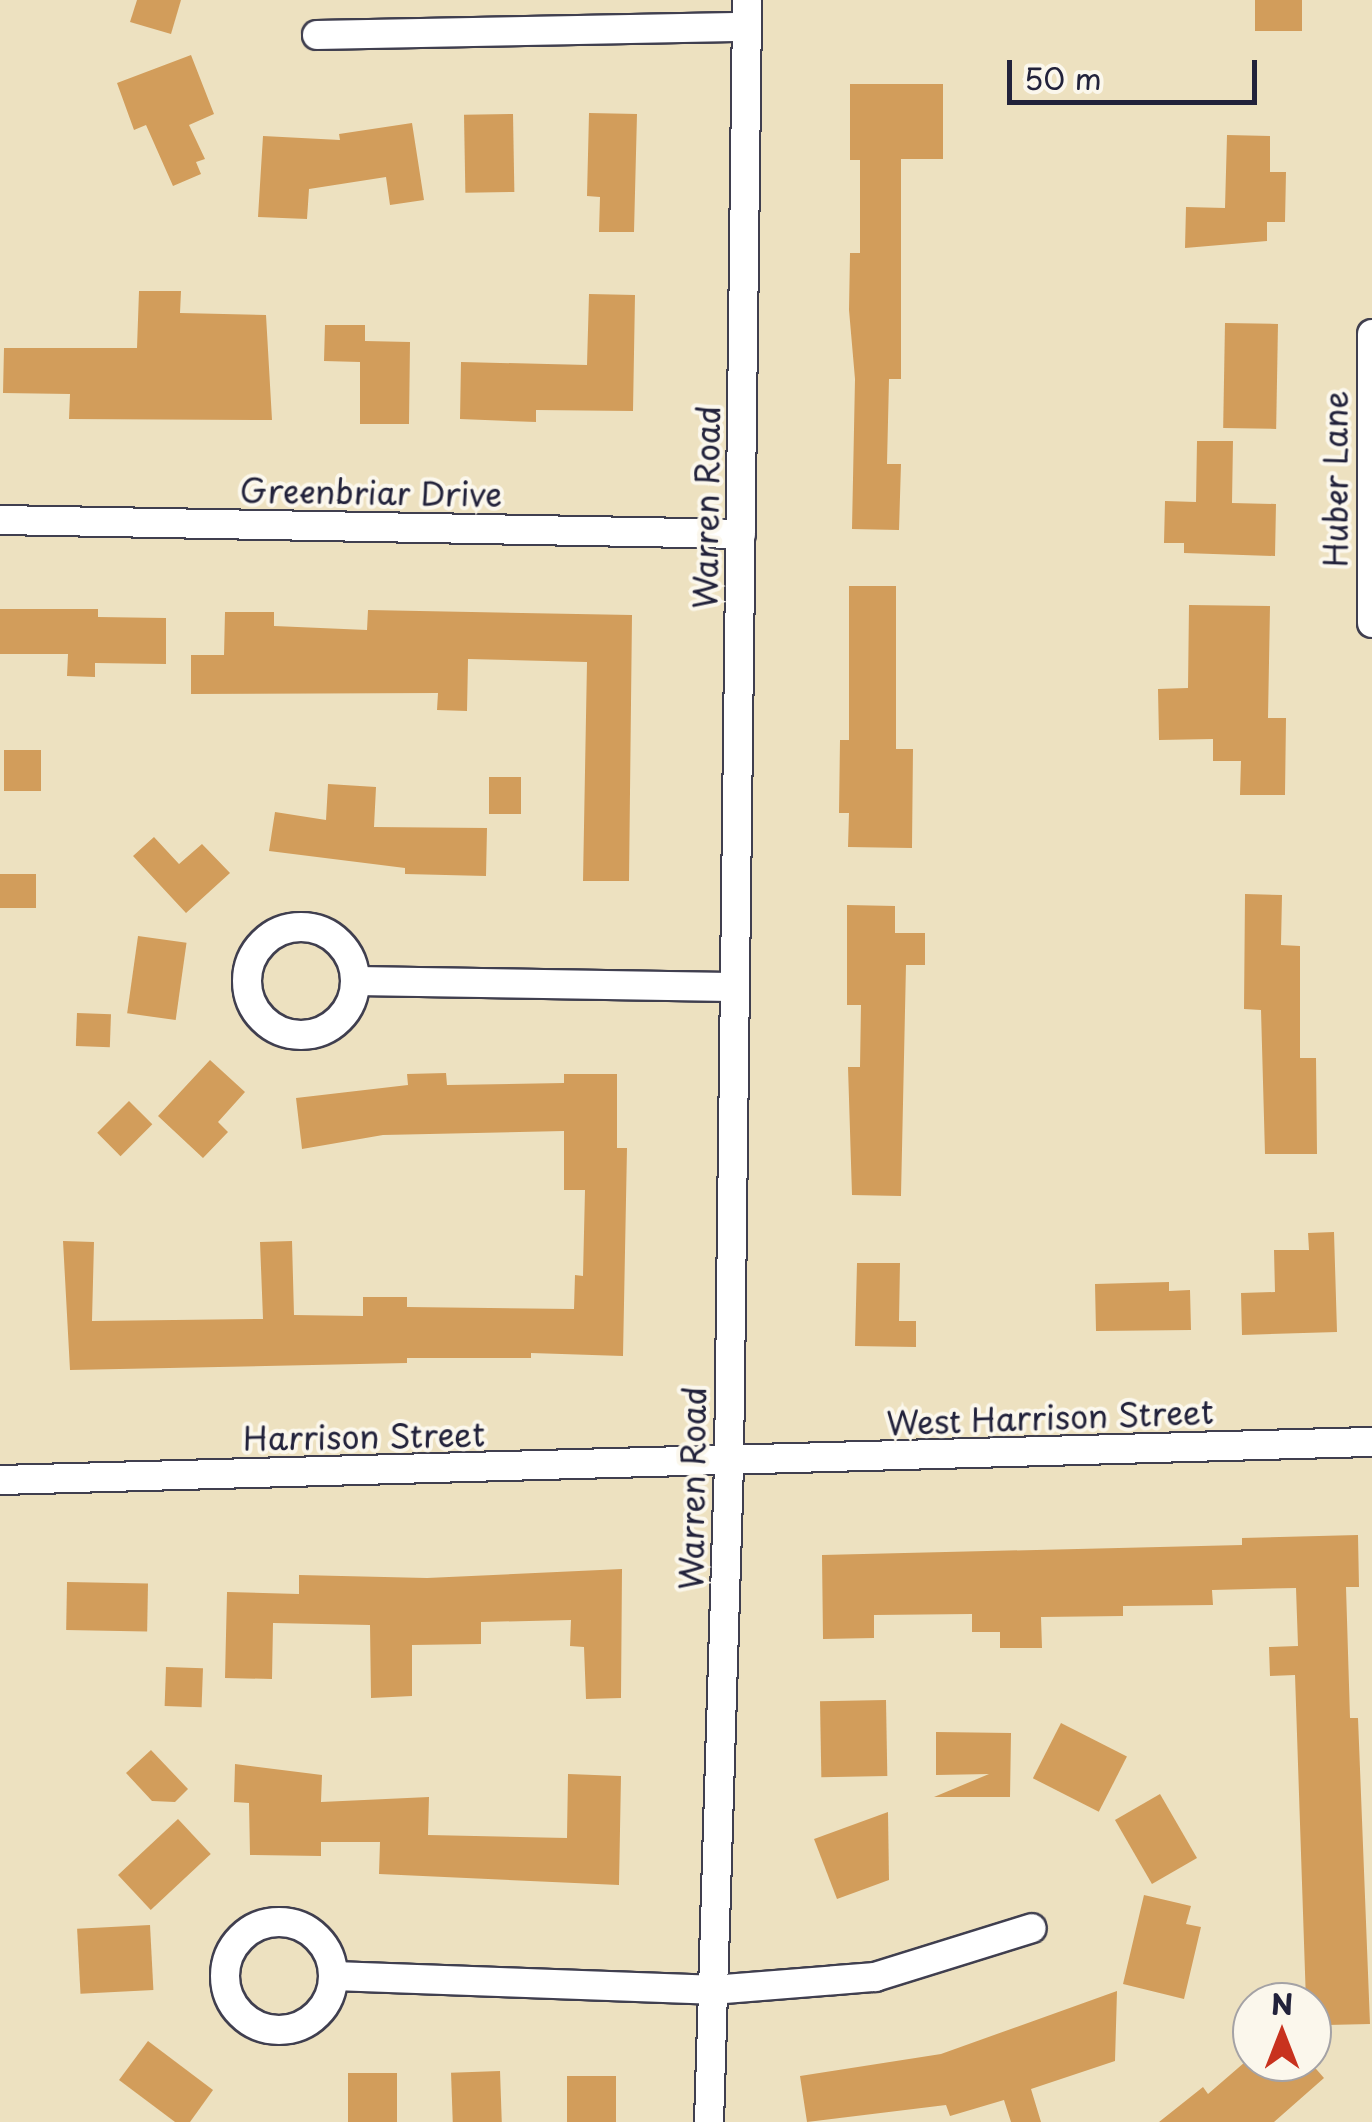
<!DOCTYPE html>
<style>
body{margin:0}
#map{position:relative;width:1372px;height:2122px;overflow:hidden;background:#ede1c0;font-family:"Playpen Sans",sans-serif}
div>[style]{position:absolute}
.building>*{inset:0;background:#d29d5b;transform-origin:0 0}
.roads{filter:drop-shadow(2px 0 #403f4f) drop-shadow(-2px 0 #403f4f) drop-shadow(0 2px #403f4f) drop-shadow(0 -2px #403f4f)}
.street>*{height:28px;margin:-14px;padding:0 14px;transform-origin:14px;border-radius:14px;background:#fff}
.street>.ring{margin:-14px;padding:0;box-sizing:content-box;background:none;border:28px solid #fff;border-radius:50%}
span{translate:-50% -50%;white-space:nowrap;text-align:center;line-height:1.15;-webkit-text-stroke:8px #fbf7ec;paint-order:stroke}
.street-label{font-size:32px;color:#22223b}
.north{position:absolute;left:1232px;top:1982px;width:100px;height:100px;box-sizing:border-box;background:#fbf7ec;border:2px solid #a4a2a5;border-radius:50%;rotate:0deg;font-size:28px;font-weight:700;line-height:40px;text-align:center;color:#22223b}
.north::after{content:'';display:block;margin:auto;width:35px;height:45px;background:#c8321e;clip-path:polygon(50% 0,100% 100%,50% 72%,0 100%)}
.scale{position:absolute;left:1007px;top:60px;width:250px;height:45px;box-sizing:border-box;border:5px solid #22223b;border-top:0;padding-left:12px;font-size:30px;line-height:35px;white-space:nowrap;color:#22223b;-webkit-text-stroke:8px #fbf7ec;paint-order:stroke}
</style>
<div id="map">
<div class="building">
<i style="clip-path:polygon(137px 0,181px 0,171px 34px,130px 22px)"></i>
<i style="left:1255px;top:0;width:47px;height:31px"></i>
<i style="clip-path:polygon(191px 55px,214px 114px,189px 125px,205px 159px,196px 162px,201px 174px,173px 186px,146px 125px,134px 130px,117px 83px)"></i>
<i style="clip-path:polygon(850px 84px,943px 84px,943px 159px,901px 159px,901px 379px,889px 379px,887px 464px,901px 464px,899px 530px,852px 529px,855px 379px,849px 310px,850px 253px,860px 253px,860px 160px,850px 160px)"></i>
<i style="clip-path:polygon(589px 113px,637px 114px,634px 232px,599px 232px,600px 197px,587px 196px)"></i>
<i style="left:513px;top:114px;width:78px;height:49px;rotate:89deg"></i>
<i style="clip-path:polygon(412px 123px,424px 200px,390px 205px,386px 177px,309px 189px,307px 219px,258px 217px,263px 136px,340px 140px,339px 134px)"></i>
<i style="clip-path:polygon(1227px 135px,1270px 136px,1270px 172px,1286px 172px,1285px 222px,1267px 222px,1267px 241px,1185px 248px,1186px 207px,1225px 208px)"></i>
<i style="clip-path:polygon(139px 291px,181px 291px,180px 313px,266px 315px,272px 420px,69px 419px,70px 394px,3px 393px,4px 348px,137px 348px)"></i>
<i style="clip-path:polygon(589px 294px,635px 295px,633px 411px,536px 410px,536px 422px,460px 419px,461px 362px,587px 365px)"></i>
<i style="left:1225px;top:323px;width:53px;height:105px;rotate:1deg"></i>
<i style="clip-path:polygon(325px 325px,365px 325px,365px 341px,410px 342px,409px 424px,360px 424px,360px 362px,324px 361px)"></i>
<i style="clip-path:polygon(1197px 441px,1233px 441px,1232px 503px,1276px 504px,1275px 556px,1184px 553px,1184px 543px,1164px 543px,1165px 501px,1196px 502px)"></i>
<i style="clip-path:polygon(849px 586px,896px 586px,896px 749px,913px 749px,912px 848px,848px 847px,849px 813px,839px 813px,840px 740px,849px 740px)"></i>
<i style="clip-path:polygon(1189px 605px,1270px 606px,1268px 718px,1286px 718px,1285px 795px,1240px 795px,1241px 761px,1213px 761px,1213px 739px,1159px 740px,1158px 689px,1188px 688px)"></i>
<i style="clip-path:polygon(0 609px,98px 609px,98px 617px,166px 618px,166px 664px,95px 663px,95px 677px,67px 676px,68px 654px,0 654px)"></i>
<i style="clip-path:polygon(368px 610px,632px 615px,629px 881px,583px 881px,587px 662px,468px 659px,467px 711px,437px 710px,438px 693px,191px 694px,191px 655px,224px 655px,225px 612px,274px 612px,274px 626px,367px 630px)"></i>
<i style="left:4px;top:750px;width:37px;height:41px"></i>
<i style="left:489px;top:777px;width:32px;height:37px"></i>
<i style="clip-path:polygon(328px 784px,376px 787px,374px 827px,487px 828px,486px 876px,405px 874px,405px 868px,269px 851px,275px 812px,326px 820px)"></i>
<i style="clip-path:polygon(154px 837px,179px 864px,202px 844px,230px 873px,186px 913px,133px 856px)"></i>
<i style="left:0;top:874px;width:36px;height:34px"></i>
<i style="clip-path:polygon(1245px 894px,1282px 895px,1281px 945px,1300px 946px,1300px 1058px,1316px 1058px,1317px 1154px,1265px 1154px,1261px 1010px,1244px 1009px)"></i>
<i style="clip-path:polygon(847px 905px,895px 906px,895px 933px,925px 933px,925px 965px,906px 965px,901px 1196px,852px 1195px,848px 1067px,860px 1067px,861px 1005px,847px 1005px)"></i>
<i style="left:138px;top:936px;width:49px;height:78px;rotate:8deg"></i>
<i style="left:77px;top:1013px;width:34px;height:33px;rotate:2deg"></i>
<i style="clip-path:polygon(210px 1060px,245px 1092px,218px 1122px,228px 1132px,203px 1158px,158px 1116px)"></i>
<i style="clip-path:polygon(446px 1073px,447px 1085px,564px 1083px,564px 1074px,617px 1074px,617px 1148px,627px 1148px,623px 1356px,531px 1353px,531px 1358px,407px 1358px,407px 1363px,70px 1370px,63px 1241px,94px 1242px,92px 1321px,263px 1319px,260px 1242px,292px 1241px,294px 1315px,363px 1316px,363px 1297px,407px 1297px,407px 1307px,574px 1309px,575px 1275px,583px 1276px,585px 1190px,564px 1190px,564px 1131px,383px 1135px,302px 1149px,296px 1098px,408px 1085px,407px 1074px)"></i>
<i style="left:129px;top:1101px;width:33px;height:45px;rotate:45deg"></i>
<i style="clip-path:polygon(1334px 1232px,1337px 1332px,1242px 1335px,1241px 1293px,1275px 1292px,1274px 1250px,1309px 1250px,1308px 1233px)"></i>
<i style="clip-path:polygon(857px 1263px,900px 1263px,899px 1321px,916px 1321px,916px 1347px,855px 1346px)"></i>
<i style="clip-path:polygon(1169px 1282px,1169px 1291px,1190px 1290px,1191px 1330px,1096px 1331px,1095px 1284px)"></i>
<i style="clip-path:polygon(1358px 1535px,1359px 1587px,1346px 1587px,1350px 1718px,1358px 1718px,1370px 2024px,1327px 2025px,1327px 2011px,1312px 2011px,1312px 2002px,1306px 2002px,1295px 1675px,1270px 1676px,1269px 1647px,1298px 1646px,1296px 1588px,1212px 1590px,1213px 1605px,1123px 1606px,1123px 1616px,1041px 1617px,1042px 1648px,1000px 1648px,1000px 1632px,972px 1632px,972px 1614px,874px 1615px,874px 1638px,823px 1639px,822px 1555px,1242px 1545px,1242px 1538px)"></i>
<i style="clip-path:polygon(622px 1569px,621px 1698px,586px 1699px,584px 1647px,570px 1646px,571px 1620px,481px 1622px,481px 1644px,412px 1645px,412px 1696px,371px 1698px,370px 1625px,273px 1623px,272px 1679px,225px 1678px,227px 1592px,299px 1594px,299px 1575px,427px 1578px)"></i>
<i style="left:67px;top:1582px;width:81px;height:48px;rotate:1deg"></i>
<i style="left:166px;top:1667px;width:37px;height:39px;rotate:2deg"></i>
<i style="left:886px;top:1700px;width:76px;height:66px;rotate:89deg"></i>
<i style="left:1061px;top:1723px;width:74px;height:62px;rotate:27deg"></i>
<i style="clip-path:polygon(936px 1732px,1011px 1733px,1010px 1797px,934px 1797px,989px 1774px,936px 1775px)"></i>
<i style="clip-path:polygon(151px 1750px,188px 1789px,175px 1802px,152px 1801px,126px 1773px)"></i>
<i style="clip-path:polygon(235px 1764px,322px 1775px,321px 1802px,429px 1797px,428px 1835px,567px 1838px,568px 1774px,621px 1776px,619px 1885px,379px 1874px,380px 1842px,321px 1842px,321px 1856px,250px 1855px,249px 1803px,234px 1802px)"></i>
<i style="left:1160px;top:1794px;width:74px;height:52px;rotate:60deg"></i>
<i style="clip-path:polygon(888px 1812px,889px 1880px,837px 1899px,814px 1839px)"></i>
<i style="left:178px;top:1819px;width:48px;height:82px;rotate:47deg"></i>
<i style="clip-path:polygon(1144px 1895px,1191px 1906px,1186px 1924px,1201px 1927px,1184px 1999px,1123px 1984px)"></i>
<i style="left:150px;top:1925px;width:65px;height:73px;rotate:87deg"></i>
<i style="clip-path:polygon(1117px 1991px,1115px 2061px,1031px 2089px,1041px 2122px,1011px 2122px,1004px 2100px,950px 2116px,946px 2105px,807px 2122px,800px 2076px,941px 2054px)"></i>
<i style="clip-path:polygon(148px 2041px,213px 2090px,190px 2122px,175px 2122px,119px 2080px)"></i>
<i style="clip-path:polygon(1245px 2062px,1310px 2062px,1324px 2078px,1274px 2122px,1159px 2122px,1203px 2087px,1208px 2094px)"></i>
<i style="left:500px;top:2071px;width:51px;height:49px;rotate:88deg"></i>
<i style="left:348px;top:2073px;width:49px;height:49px"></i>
<i style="left:567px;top:2076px;width:49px;height:46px"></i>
</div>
<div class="roads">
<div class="street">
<i style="left:317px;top:35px;width:430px;rotate:-1.1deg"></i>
<i style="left:1372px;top:334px;width:289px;rotate:90deg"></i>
<i style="left:0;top:520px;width:741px;rotate:1.08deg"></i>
<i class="ring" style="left:247px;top:927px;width:80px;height:80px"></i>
<i style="left:355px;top:981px;width:377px;rotate:0.9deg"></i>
<i style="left:0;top:1480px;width:1373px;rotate:-1.59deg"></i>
<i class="ring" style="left:225px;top:1922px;width:80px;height:80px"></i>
<i style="left:334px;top:1976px;width:378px;rotate:2.1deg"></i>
<i style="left:712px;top:1990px;width:164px;rotate:-4.6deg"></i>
<i style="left:875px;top:1977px;width:164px;rotate:-17.3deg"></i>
<i style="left:709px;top:2122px;width:660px;rotate:-88.26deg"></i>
<i style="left:729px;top:1462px;width:1462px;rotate:-89.29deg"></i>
</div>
</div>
<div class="street-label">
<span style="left:1335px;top:479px;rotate:-90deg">Huber Lane</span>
<span style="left:371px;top:492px;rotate:1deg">Greenbriar Drive</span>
<span style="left:706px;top:507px;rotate:-89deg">Warren Road</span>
<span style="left:1050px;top:1417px;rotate:-2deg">West Harrison Street</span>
<span style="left:364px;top:1436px;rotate:-1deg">Harrison Street</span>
<span style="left:692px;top:1488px;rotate:-89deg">Warren Road</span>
</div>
<div class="north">N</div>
<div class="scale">50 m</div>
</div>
